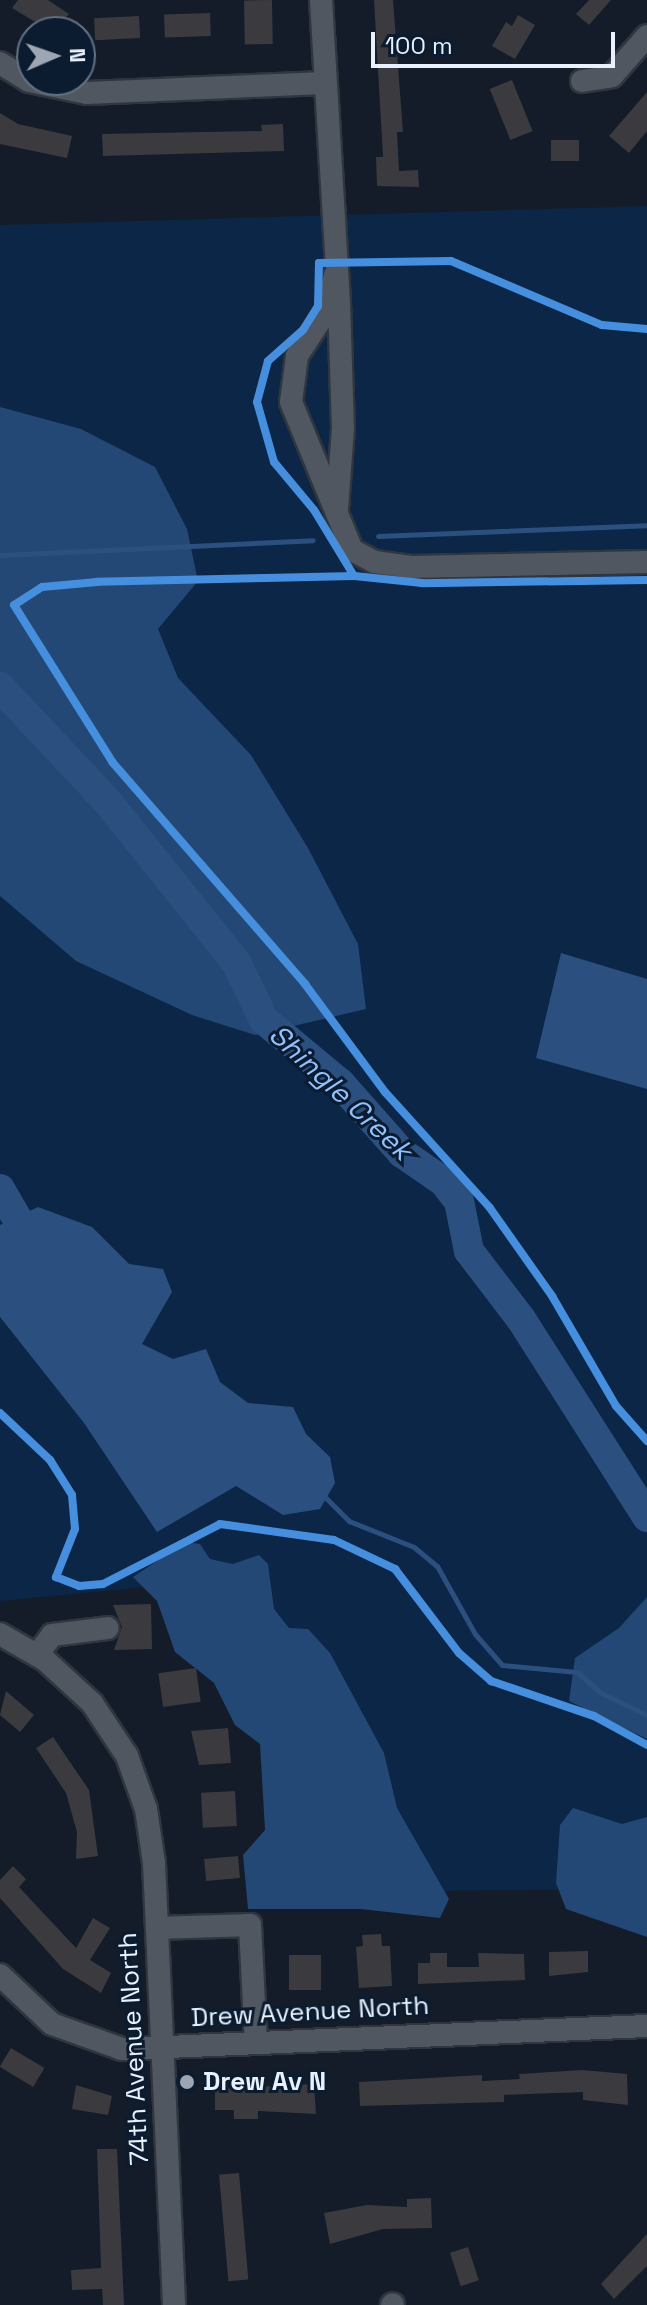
<!DOCTYPE html>
<style>
body{margin:0}
#map{position:relative;width:647px;height:2305px;overflow:hidden;background:#131c28;font-family:"Space Grotesk",sans-serif}
div>[style]{position:absolute}
.green>*{inset:0;background:#0b2646}
.forest>*{inset:0;background:#234875}
.water>*{inset:0;background:#2b507f}
.stream>*{height:5px;margin:-2.5px;padding:0 2.5px;transform-origin:2.5px;border-radius:2.5px;background:#2b507f}
.river>*{height:30px;margin:-15px;padding:0 15px;transform-origin:15px;border-radius:15px;background:#2b507f}
.building>*{inset:0;background:#3b3a3f;transform-origin:0 0}
.roads{filter:drop-shadow(2px 0 #2f363f) drop-shadow(-2px 0 #2f363f) drop-shadow(0 2px #2f363f) drop-shadow(0 -2px #2f363f)}
.minor>*{height:22px;margin:-11px;padding:0 11px;transform-origin:11px;border-radius:11px;background:#505760}
.cycleway>*{height:8px;margin:-4px;padding:0 4px;transform-origin:4px;border-radius:4px;background:#468fdf}
.dots>*{width:22px;height:22px;translate:-50% -50%;box-sizing:border-box;border:4px solid #0b1b30;border-radius:50%}
span{translate:-50% -50%;white-space:nowrap;text-align:center;line-height:1.15;-webkit-text-stroke:6px #0b1b30;paint-order:stroke}
.street-label{font-size:26px;color:#e8f1fc}
.poi-label{font-size:26px;color:#e8f1fc;font-weight:700}
.left{translate:0 -50%;text-align:left}
.water-label{font-size:28px;color:#92c1fe;font-style:italic}
.north{position:absolute;left:16px;top:16px;width:80px;height:80px;box-sizing:border-box;background:#0b1b30;border:2px solid #637182;border-radius:50%;rotate:88deg;font-size:22px;font-weight:700;line-height:32px;text-align:center;color:#e8f1fc}
.north::after{content:'';display:block;margin:auto;width:28px;height:36px;background:#9da6b2;clip-path:polygon(50% 0,100% 100%,50% 72%,0 100%)}
.scale{position:absolute;left:371px;top:32px;width:244px;height:36px;box-sizing:border-box;border:4px solid #e8f1fc;border-top:0;padding-left:10px;font-size:24px;line-height:28px;white-space:nowrap;color:#e8f1fc;-webkit-text-stroke:6px #0b1b30;paint-order:stroke}
</style>
<div id="map">
<div class="green">
<i style="clip-path:polygon(647px 206px,647px 1889px,320px 1892px,260px 1674px,189px 1583px,0 1601px,0 225px)"></i>
</div>
<div class="forest">
<i style="clip-path:polygon(0 407px,81px 429px,155px 467px,187px 529px,198px 581px,158px 629px,178px 678px,251px 755px,308px 848px,358px 944px,366px 1009px,255px 1035px,192px 1015px,76px 961px,0 896px)"></i>
<i style="clip-path:polygon(185px 1542px,200px 1544px,210px 1559px,233px 1564px,259px 1555px,268px 1564px,274px 1609px,289px 1628px,308px 1629px,330px 1653px,384px 1753px,397px 1808px,449px 1899px,440px 1918px,361px 1909px,248px 1909px,243px 1855px,265px 1830px,260px 1744px,235px 1725px,214px 1683px,175px 1652px,157px 1601px,133px 1577px)"></i>
<i style="clip-path:polygon(647px 1597px,647px 1739px,569px 1701px,575px 1658px,619px 1628px)"></i>
<i style="clip-path:polygon(573px 1808px,622px 1824px,647px 1817px,647px 1937px,566px 1909px,556px 1883px,560px 1825px)"></i>
</div>
<div class="water">
<i style="clip-path:polygon(561px 953px,647px 979px,647px 1089px,536px 1058px)"></i>
<i style="clip-path:polygon(38px 1207px,92px 1227px,129px 1264px,163px 1269px,172px 1292px,142px 1344px,173px 1359px,206px 1349px,220px 1382px,248px 1403px,293px 1407px,306px 1434px,330px 1457px,335px 1483px,320px 1509px,283px 1515px,236px 1486px,157px 1532px,84px 1423px,0 1317px,0 1225px)"></i>
</div>
<div class="stream">
<i style="left:378px;top:536px;width:269px;rotate:-2.3deg"></i>
<i style="left:0;top:555px;width:313px;rotate:-2.7deg"></i>
<i style="left:326px;top:1498px;width:33px;rotate:45deg"></i>
<i style="left:349px;top:1521px;width:70px;rotate:21.8deg"></i>
<i style="left:414px;top:1547px;width:30px;rotate:40deg"></i>
<i style="left:437px;top:1566px;width:78px;rotate:60.8deg"></i>
<i style="left:475px;top:1634px;width:41px;rotate:48.9deg"></i>
<i style="left:502px;top:1665px;width:75px;rotate:5.3deg"></i>
<i style="left:577px;top:1672px;width:32px;rotate:41deg"></i>
<i style="left:601px;top:1693px;width:51px;rotate:25.6deg"></i>
</div>
<div class="river">
<i style="left:0;top:687px;width:156px;rotate:46.8deg"></i>
<i style="left:107px;top:801px;width:206px;rotate:51.3deg"></i>
<i style="left:236px;top:962px;width:64px;rotate:64.2deg"></i>
<i style="left:264px;top:1020px;width:99px;rotate:39.7deg"></i>
<i style="left:340px;top:1083px;width:94px;rotate:48.5deg"></i>
<i style="left:402px;top:1153px;width:51px;rotate:34.6deg"></i>
<i style="left:444px;top:1182px;width:24px;rotate:52deg"></i>
<i style="left:459px;top:1201px;width:51px;rotate:78.7deg"></i>
<i style="left:469px;top:1251px;width:86px;rotate:52.6deg"></i>
<i style="left:521px;top:1319px;width:235px;rotate:57.5deg"></i>
<i style="left:0;top:1189px;width:74px;rotate:60deg"></i>
</div>
<div class="building">
<i style="clip-path:polygon(18px 0,48px 0,69px 14px,52px 32px,12px 8px)"></i>
<i style="left:272px;top:0;width:44px;height:28px;rotate:89deg"></i>
<i style="clip-path:polygon(374px 0,393px 0,403px 132px,397px 132px,399px 171px,418px 170px,419px 187px,377px 186px,376px 157px,383px 157px)"></i>
<i style="clip-path:polygon(589px 0,611px 0,589px 25px,576px 14px)"></i>
<i style="left:210px;top:13px;width:23px;height:46px;rotate:88deg"></i>
<i style="clip-path:polygon(518px 15px,535px 25px,515px 59px,492px 46px,506px 22px,512px 26px)"></i>
<i style="left:139px;top:16px;width:22px;height:45px;rotate:87deg"></i>
<i style="left:512px;top:80px;width:55px;height:24px;rotate:68deg"></i>
<i style="clip-path:polygon(647px 92px,647px 131px,629px 153px,609px 136px)"></i>
<i style="clip-path:polygon(0 113px,18px 124px,72px 136px,67px 158px,0 144px)"></i>
<i style="clip-path:polygon(283px 124px,284px 151px,103px 156px,102px 134px,262px 131px,261px 125px)"></i>
<i style="left:551px;top:140px;width:28px;height:21px"></i>
<i style="clip-path:polygon(151px 1604px,152px 1649px,114px 1650px,122px 1627px,113px 1605px)"></i>
<i style="left:196px;top:1668px;width:34px;height:38px;rotate:82deg"></i>
<i style="clip-path:polygon(6px 1691px,34px 1715px,20px 1732px,0 1715px)"></i>
<i style="clip-path:polygon(228px 1728px,231px 1763px,199px 1765px,191px 1731px)"></i>
<i style="clip-path:polygon(53px 1737px,89px 1790px,98px 1856px,76px 1859px,77px 1832px,66px 1793px,36px 1748px)"></i>
<i style="left:235px;top:1791px;width:35px;height:34px;rotate:87deg"></i>
<i style="left:238px;top:1856px;width:22px;height:34px;rotate:85deg"></i>
<i style="clip-path:polygon(13px 1866px,26px 1879px,19px 1887px,76px 1948px,93px 1918px,110px 1928px,90px 1960px,111px 1973px,101px 1993px,63px 1969px,0 1898px,0 1880px)"></i>
<i style="clip-path:polygon(381px 1934px,382px 1946px,390px 1946px,392px 1986px,359px 1988px,356px 1947px,363px 1946px,362px 1935px)"></i>
<i style="clip-path:polygon(588px 1951px,588px 1972px,549px 1976px,549px 1952px)"></i>
<i style="clip-path:polygon(430px 1953px,447px 1953px,447px 1967px,479px 1967px,478px 1953px,524px 1954px,525px 1980px,418px 1984px,418px 1963px,430px 1963px)"></i>
<i style="left:289px;top:1955px;width:32px;height:35px"></i>
<i style="left:11px;top:2048px;width:39px;height:22px;rotate:31deg"></i>
<i style="clip-path:polygon(582px 2070px,627px 2074px,628px 2105px,583px 2100px,583px 2092px,504px 2095px,504px 2102px,360px 2106px,359px 2082px,482px 2075px,482px 2081px,520px 2079px,519px 2074px)"></i>
<i style="clip-path:polygon(314px 2084px,316px 2114px,258px 2111px,258px 2119px,234px 2119px,234px 2110px,215px 2110px,215px 2089px)"></i>
<i style="clip-path:polygon(76px 2085px,112px 2096px,108px 2115px,72px 2109px)"></i>
<i style="clip-path:polygon(97px 2149px,117px 2149px,124px 2305px,103px 2305px,102px 2289px,72px 2290px,71px 2270px,101px 2268px)"></i>
<i style="left:239px;top:2173px;width:107px;height:20px;rotate:85deg"></i>
<i style="clip-path:polygon(431px 2198px,432px 2228px,383px 2229px,330px 2244px,324px 2213px,367px 2205px,407px 2207px,407px 2199px)"></i>
<i style="clip-path:polygon(647px 2234px,647px 2266px,614px 2299px,601px 2284px)"></i>
<i style="left:468px;top:2247px;width:35px;height:19px;rotate:72deg"></i>
</div>
<div class="roads">
<div class="minor">
<i style="left:321px;top:0;width:303px;rotate:86.6deg"></i>
<i style="left:339px;top:302px;width:126px;rotate:88.2deg"></i>
<i style="left:343px;top:428px;width:82px;rotate:94.2deg"></i>
<i style="left:0;top:63px;width:34px;rotate:32deg"></i>
<i style="left:29px;top:81px;width:59px;rotate:11.7deg"></i>
<i style="left:87px;top:93px;width:237px;rotate:-2.4deg"></i>
<i style="left:582px;top:81px;width:30px;rotate:-9deg"></i>
<i style="left:612px;top:76px;width:53px;rotate:-48.8deg"></i>
<i style="left:335px;top:275px;width:36px;rotate:103deg"></i>
<i style="left:327px;top:310px;width:55px;rotate:123.1deg"></i>
<i style="left:297px;top:356px;width:46px;rotate:97.4deg"></i>
<i style="left:291px;top:402px;width:160px;rotate:67.6deg"></i>
<i style="left:352px;top:550px;width:26px;rotate:28deg"></i>
<i style="left:375px;top:562px;width:36px;rotate:8deg"></i>
<i style="left:411px;top:567px;width:236px;rotate:-1.2deg"></i>
<i style="left:0;top:1634px;width:52px;rotate:30deg"></i>
<i style="left:45px;top:1660px;width:64px;rotate:42.5deg"></i>
<i style="left:92px;top:1703px;width:64px;rotate:56.6deg"></i>
<i style="left:127px;top:1756px;width:56px;rotate:70.3deg"></i>
<i style="left:146px;top:1809px;width:55px;rotate:81.6deg"></i>
<i style="left:154px;top:1863px;width:442px;rotate:87.4deg"></i>
<i style="left:37px;top:1655px;width:25px;rotate:-53deg"></i>
<i style="left:52px;top:1635px;width:56px;rotate:-7.1deg"></i>
<i style="left:157px;top:1928px;width:93px;rotate:-1.8deg"></i>
<i style="left:250px;top:1925px;width:118px;rotate:87.1deg"></i>
<i style="left:0;top:1975px;width:71px;rotate:43.3deg"></i>
<i style="left:52px;top:2024px;width:74px;rotate:19.7deg"></i>
<i style="left:122px;top:2049px;width:526px;rotate:-2.51deg"></i>
<i style="left:392px;top:2305px;width:1px;rotate:-45deg"></i>
</div>
</div>
<div class="cycleway">
<i style="left:354px;top:576px;width:77px;rotate:-121.2deg"></i>
<i style="left:314px;top:510px;width:62px;rotate:-129.8deg"></i>
<i style="left:274px;top:462px;width:62px;rotate:-105.8deg"></i>
<i style="left:257px;top:402px;width:42px;rotate:-75deg"></i>
<i style="left:268px;top:361px;width:47px;rotate:-41.5deg"></i>
<i style="left:303px;top:330px;width:28px;rotate:-58deg"></i>
<i style="left:318px;top:306px;width:43px;rotate:-88.7deg"></i>
<i style="left:319px;top:263px;width:132px;rotate:-0.9deg"></i>
<i style="left:451px;top:261px;width:164px;rotate:23deg"></i>
<i style="left:602px;top:325px;width:45px;rotate:5.1deg"></i>
<i style="left:647px;top:580px;width:225px;rotate:179.2deg"></i>
<i style="left:422px;top:583px;width:68px;rotate:-174.1deg"></i>
<i style="left:354px;top:576px;width:257px;rotate:178.7deg"></i>
<i style="left:97px;top:582px;width:55px;rotate:174.8deg"></i>
<i style="left:42px;top:587px;width:33px;rotate:147deg"></i>
<i style="left:14px;top:605px;width:186px;rotate:57.9deg"></i>
<i style="left:113px;top:763px;width:293px;rotate:49deg"></i>
<i style="left:305px;top:984px;width:134px;rotate:53.5deg"></i>
<i style="left:385px;top:1092px;width:156px;rotate:47.8deg"></i>
<i style="left:490px;top:1208px;width:108px;rotate:54.8deg"></i>
<i style="left:552px;top:1296px;width:127px;rotate:59.8deg"></i>
<i style="left:616px;top:1406px;width:47px;rotate:48.5deg"></i>
<i style="left:0;top:1413px;width:69px;rotate:43.2deg"></i>
<i style="left:50px;top:1460px;width:41px;rotate:57.8deg"></i>
<i style="left:72px;top:1495px;width:34px;rotate:85deg"></i>
<i style="left:75px;top:1529px;width:52px;rotate:111.6deg"></i>
<i style="left:56px;top:1577px;width:25px;rotate:21deg"></i>
<i style="left:79px;top:1586px;width:24px;rotate:-5deg"></i>
<i style="left:103px;top:1584px;width:131px;rotate:-27.1deg"></i>
<i style="left:220px;top:1524px;width:115px;rotate:8deg"></i>
<i style="left:334px;top:1540px;width:68px;rotate:25.4deg"></i>
<i style="left:395px;top:1569px;width:106px;rotate:52.7deg"></i>
<i style="left:459px;top:1653px;width:43px;rotate:41.2deg"></i>
<i style="left:491px;top:1681px;width:109px;rotate:18.8deg"></i>
<i style="left:594px;top:1716px;width:60px;rotate:28.7deg"></i>
</div>
<div class="dots">
<i style="left:187px;top:2082px;background:#9da6b2"></i>
</div>
<div class="street-label">
<span style="left:310px;top:2012px;rotate:-3deg">Drew Avenue North</span>
<span style="left:134px;top:2049px;rotate:-93deg">74th Avenue North</span>
</div>
<div class="poi-label">
<span class="left" style="left:203px;top:2082px">Drew Av N</span>
</div>
<div class="water-label">
<span style="left:341px;top:1092px;rotate:43deg">Shingle Creek</span>
</div>
<div class="north">N</div>
<div class="scale">100 m</div>
</div>
